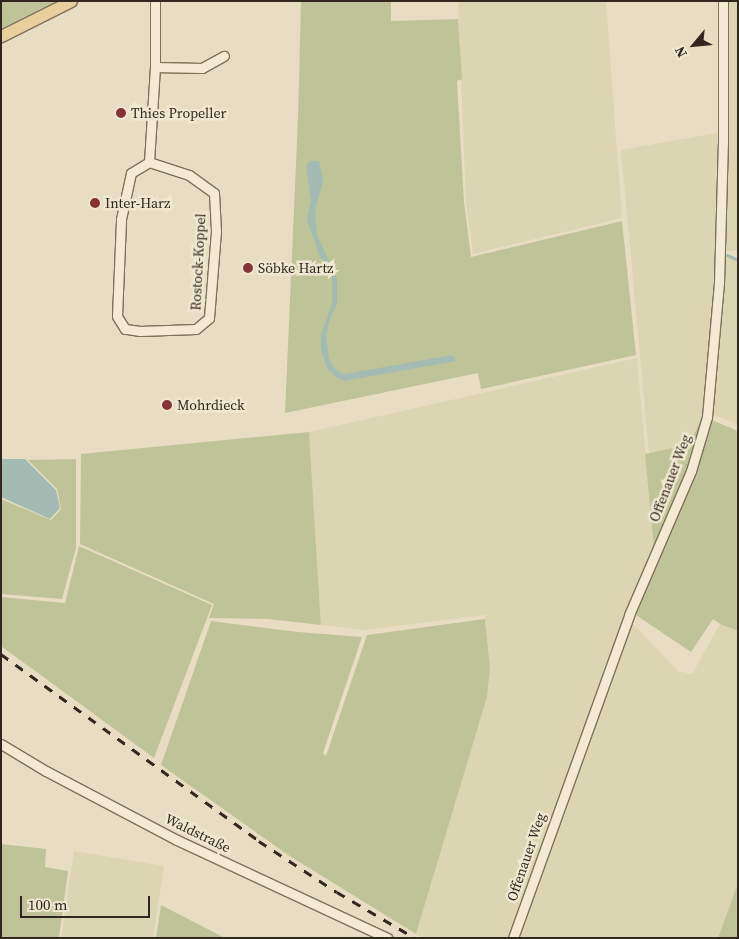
<!DOCTYPE html>
<meta charset="utf-8">
<style>
body{margin:0}
#map{position:relative;width:739px;height:939px;overflow:hidden;background:#e8ddc2;font-family:"Source Serif 4",serif}
div>[style]{position:absolute}
.farmland>*{inset:0;background:#dcd5b1;transform-origin:0 0}
.green>*{inset:0;background:#bfc498}
.water>*{inset:0;background:#a4bbb4}
.stream>*{height:2.5px;margin:-1.25px;padding:0 1.25px;transform-origin:1.25px;border-radius:1.25px;background:#a4bbb4}
.roads{filter:drop-shadow(1px 0 #806f5c) drop-shadow(-1px 0 #806f5c) drop-shadow(0 1px #806f5c) drop-shadow(0 -1px #806f5c)}
.minor>*{height:9px;margin:-4.5px;padding:0 4.5px;transform-origin:4.5px;border-radius:4.5px;background:#f4ead4}
.major>*{height:11px;margin:-5.5px;padding:0 5.5px;transform-origin:5.5px;border-radius:5.5px;background:#e7d09e}
.rail>*{height:2.5px;margin-top:-1.25px;transform-origin:0;background:repeating-linear-gradient(90deg,#31271e 0 9px,transparent 0 18px)}
.dots>*{width:14px;height:14px;translate:-50% -50%;box-sizing:border-box;border:2px solid #f0e7d1;border-radius:50%}
span{translate:-50% -50%;white-space:nowrap;text-align:center;line-height:1.15;-webkit-text-stroke:5px #f0e7d1;paint-order:stroke}
.poi-label{font-size:14px;color:#31271e}
.left{translate:0 -50%;text-align:left}
.street-label{font-size:14px;color:#31271e}
.frame{position:absolute;inset:0;border:2px solid #31271e;pointer-events:none}
.north{position:absolute;left:669px;top:20px;width:50px;height:50px;-webkit-text-stroke:4px #f0e7d1;paint-order:stroke;rotate:242deg;font-size:14px;font-weight:700;line-height:20px;text-align:center;color:#31271e}
.north::after{content:'';display:block;margin:auto;width:18px;height:22px;background:#31271e;clip-path:polygon(50% 0,100% 100%,50% 72%,0 100%)}
.scale{position:absolute;left:20px;top:896px;width:130px;height:22px;box-sizing:border-box;border:2px solid #31271e;border-top:0;padding-left:6px;font-size:15px;line-height:18px;white-space:nowrap;color:#31271e;-webkit-text-stroke:4px #f0e7d1;paint-order:stroke}
</style>
<div id="map">
<div class="farmland">
<i style="clip-path:polygon(458px 1px,606px 1px,622px 218px,473px 254px,466px 203px)"></i>
<i style="left:726px;top:1px;width:12px;height:250px"></i>
<i style="clip-path:polygon(717px 133px,716px 278px,702px 416px,690px 444px,649px 453px,621px 150px)"></i>
<i style="clip-path:polygon(725px 256px,738px 262px,738px 425px,710px 413px)"></i>
<i style="clip-path:polygon(637px 358px,654px 549px,603px 676px,508px 938px,424px 938px,416px 934px,487px 697px,490px 668px,485px 615px,365px 630px,321px 625px,309px 432px)"></i>
<i style="clip-path:polygon(632px 623px,678px 671px,692px 674px,720px 624px,738px 631px,738px 883px,718px 938px,520px 938px)"></i>
<i style="clip-path:polygon(74px 851px,164px 866px,153px 938px,61px 938px)"></i>
</div>
<div class="green">
<i style="clip-path:polygon(1px 1px,57px 1px,1px 29px)"></i>
<i style="clip-path:polygon(301px 1px,391px 1px,391px 21px,458px 19px,462px 79px,457px 81px,464px 202px,471px 257px,622px 221px,636px 355px,481px 389px,478px 373px,285px 413px,298px 118px)"></i>
<i style="clip-path:polygon(702px 416px,738px 431px,738px 631px,720px 624px,713px 619px,691px 652px,636px 615px,654px 549px,645px 454px,690px 444px)"></i>
<i style="clip-path:polygon(309px 432px,321px 625px,268px 619px,209px 618px,214px 604px,80px 544px,81px 454px)"></i>
<i style="clip-path:polygon(76px 459px,76px 548px,62px 599px,1px 594px,1px 499px,51px 520px,61px 509px,57px 489px,28px 460px)"></i>
<i style="clip-path:polygon(79px 546px,212px 605px,154px 758px,1px 646px,1px 597px,65px 603px)"></i>
<i style="clip-path:polygon(485px 619px,490px 668px,487px 697px,416px 934px,288px 855px,161px 765px,211px 621px,298px 632px,362px 637px,323px 753px,326px 756px,367px 635px)"></i>
<i style="clip-path:polygon(1px 844px,46px 849px,45px 867px,68px 871px,59px 938px,1px 938px)"></i>
<i style="clip-path:polygon(738px 883px,738px 938px,718px 938px)"></i>
<i style="clip-path:polygon(161px 905px,225px 938px,156px 938px)"></i>
</div>
<div class="water">
<i style="clip-path:polygon(309px 161px,319px 161px,323px 181px,315px 211px,317px 235px,337px 278px,337px 304px,330px 319px,326px 335px,329px 359px,335px 369px,344px 374px,453px 355px,456px 361px,344px 381px,337px 378px,327px 368px,321px 350px,321px 335px,332px 303px,332px 276px,319px 254px,307px 220px,311px 200px,306px 167px)"></i>
<i style="clip-path:polygon(1px 459px,25px 459px,56px 490px,60px 508px,50px 519px,1px 497px)"></i>
</div>
<div class="stream">
<i style="left:727px;top:255px;width:12px;rotate:24deg"></i>
</div>
<div class="roads">
<div class="minor">
<i style="left:155px;top:67px;width:47px;rotate:1.2deg"></i>
<i style="left:202px;top:68px;width:25px;rotate:-29deg"></i>
<i style="left:149px;top:162px;width:42px;rotate:18deg"></i>
<i style="left:189px;top:175px;width:31px;rotate:36deg"></i>
<i style="left:214px;top:193px;width:38px;rotate:87deg"></i>
<i style="left:216px;top:231px;width:87px;rotate:94.6deg"></i>
<i style="left:209px;top:318px;width:17px;rotate:140deg"></i>
<i style="left:196px;top:329px;width:56px;rotate:178deg"></i>
<i style="left:140px;top:331px;width:15px;rotate:-172deg"></i>
<i style="left:125px;top:329px;width:15px;rotate:-122deg"></i>
<i style="left:117px;top:316px;width:97px;rotate:-87.6deg"></i>
<i style="left:121px;top:219px;width:47px;rotate:-77.7deg"></i>
<i style="left:131px;top:173px;width:21px;rotate:-31deg"></i>
<i style="left:149px;top:162px;width:95px;rotate:-86.4deg"></i>
<i style="left:155px;top:67px;width:66px;rotate:-90deg"></i>
<i style="left:1px;top:744px;width:52px;rotate:31deg"></i>
<i style="left:46px;top:771px;width:148px;rotate:27.8deg"></i>
<i style="left:177px;top:840px;width:232px;rotate:25deg"></i>
<i style="left:513px;top:938px;width:343px;rotate:-70.2deg"></i>
<i style="left:629px;top:615px;width:157px;rotate:-66.7deg"></i>
<i style="left:691px;top:471px;width:56px;rotate:-73.5deg"></i>
<i style="left:707px;top:417px;width:135px;rotate:-84.9deg"></i>
<i style="left:719px;top:283px;width:140px;rotate:-88.4deg"></i>
<i style="left:723px;top:143px;width:142px;rotate:-90deg"></i>
</div>
<div class="major">
<i style="left:1px;top:36px;width:78px;rotate:-26.6deg"></i>
</div>
</div>
<div class="rail">
<i style="left:1px;top:654px;width:319px;rotate:35.9deg"></i>
<i style="left:259px;top:841px;width:93px;rotate:33.2deg"></i>
<i style="left:337px;top:892px;width:91px;rotate:30.5deg"></i>
</div>
<div class="dots">
<i style="left:121px;top:113px;background:#873334"></i>
<i style="left:95px;top:203px;background:#873334"></i>
<i style="left:248px;top:268px;background:#873334"></i>
<i style="left:167px;top:405px;background:#873334"></i>
</div>
<div class="poi-label">
<span class="left" style="left:131px;top:113px">Thies Propeller</span>
<span class="left" style="left:105px;top:203px">Inter-Harz</span>
<span class="left" style="left:258px;top:268px">Söbke Hartz</span>
<span class="left" style="left:177px;top:405px">Mohrdieck</span>
</div>
<div class="street-label">
<span style="left:198px;top:262px;rotate:-87deg">Rostock-Koppel</span>
<span style="left:670px;top:478px;rotate:-69deg">Offenauer Weg</span>
<span style="left:198px;top:833px;rotate:26deg">Waldstraße</span>
<span style="left:526px;top:857px;rotate:-71deg">Offenauer Weg</span>
</div>
<div class="frame"></div>
<div class="north">N</div>
<div class="scale">100 m</div>
</div>
